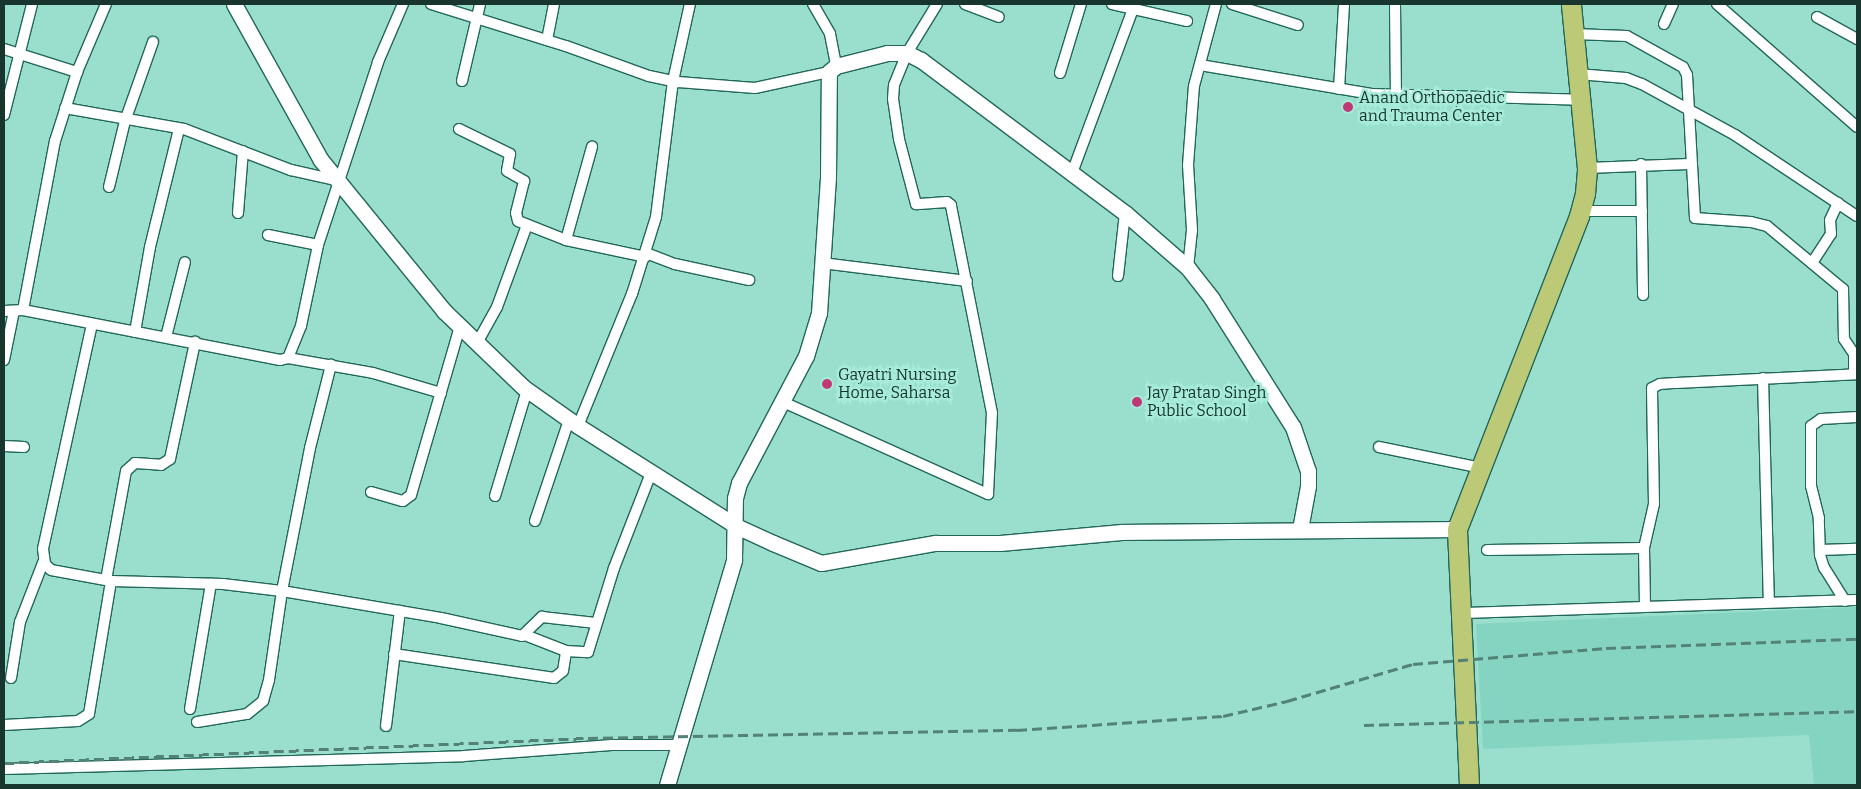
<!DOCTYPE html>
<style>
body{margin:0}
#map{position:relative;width:1861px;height:789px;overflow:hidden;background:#9adfcd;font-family:Bitter,serif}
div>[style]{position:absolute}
.built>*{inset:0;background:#85d4c1}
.roads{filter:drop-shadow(1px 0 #216759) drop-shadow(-1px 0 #216759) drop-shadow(0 1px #216759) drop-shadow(0 -1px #216759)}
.street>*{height:10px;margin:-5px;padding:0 5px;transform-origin:5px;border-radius:5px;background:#fff}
.secondary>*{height:15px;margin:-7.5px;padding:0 7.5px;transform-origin:7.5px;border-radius:7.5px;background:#fff}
.highway>*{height:19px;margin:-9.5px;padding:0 9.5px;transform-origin:9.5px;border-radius:9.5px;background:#bcca78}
.rail>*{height:2.5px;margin-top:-1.25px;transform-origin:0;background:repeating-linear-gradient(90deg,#538276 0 10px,transparent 0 15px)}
.dots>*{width:14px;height:14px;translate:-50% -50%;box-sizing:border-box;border:2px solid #a7ecda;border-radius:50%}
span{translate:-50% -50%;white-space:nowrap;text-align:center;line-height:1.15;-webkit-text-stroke:5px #a7ecda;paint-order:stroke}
.poi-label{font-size:16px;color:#18352e}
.left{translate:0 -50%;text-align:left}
.frame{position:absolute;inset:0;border:5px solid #18352e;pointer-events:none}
</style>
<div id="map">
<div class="built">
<i style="clip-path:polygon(1857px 607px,1857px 785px,1814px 785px,1809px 735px,1483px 749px,1476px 624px)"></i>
</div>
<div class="roads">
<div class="street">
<i style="left:431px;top:4px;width:141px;rotate:17.3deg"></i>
<i style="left:566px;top:46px;width:88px;rotate:19.9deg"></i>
<i style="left:649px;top:76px;width:30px;rotate:12deg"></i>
<i style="left:678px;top:82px;width:77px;rotate:4.5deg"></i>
<i style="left:755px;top:88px;width:76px;rotate:-12.2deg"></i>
<i style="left:813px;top:4px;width:34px;rotate:60deg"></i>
<i style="left:830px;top:34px;width:33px;rotate:79deg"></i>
<i style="left:965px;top:4px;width:36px;rotate:21deg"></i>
<i style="left:1112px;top:4px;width:77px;rotate:12.8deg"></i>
<i style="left:1232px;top:4px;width:69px;rotate:17.7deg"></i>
<i style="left:1395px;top:4px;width:91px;rotate:89.4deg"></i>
<i style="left:1717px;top:4px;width:186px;rotate:41.3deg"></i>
<i style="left:1817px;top:17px;width:46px;rotate:28.8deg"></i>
<i style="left:1664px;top:24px;width:22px;rotate:-66deg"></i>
<i style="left:1574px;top:34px;width:53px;rotate:2.2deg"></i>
<i style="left:1627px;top:36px;width:64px;rotate:29deg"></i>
<i style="left:1683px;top:67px;width:9px;rotate:63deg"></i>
<i style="left:1687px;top:75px;width:143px;rotate:86.8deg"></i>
<i style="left:1695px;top:218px;width:56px;rotate:4.1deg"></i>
<i style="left:1751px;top:222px;width:16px;rotate:14deg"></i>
<i style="left:1767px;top:226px;width:99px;rotate:39.7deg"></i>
<i style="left:1843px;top:289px;width:50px;rotate:88.9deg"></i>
<i style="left:1844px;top:339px;width:18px;rotate:56deg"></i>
<i style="left:1854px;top:354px;width:20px;rotate:90deg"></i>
<i style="left:547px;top:40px;width:37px;rotate:-79deg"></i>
<i style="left:4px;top:49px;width:77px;rotate:17.5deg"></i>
<i style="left:1200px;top:65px;width:174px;rotate:9.6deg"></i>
<i style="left:1372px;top:94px;width:209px;rotate:1.6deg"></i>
<i style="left:1060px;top:73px;width:72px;rotate:-73.1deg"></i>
<i style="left:1578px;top:74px;width:48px;rotate:4.8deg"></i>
<i style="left:1626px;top:78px;width:17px;rotate:21deg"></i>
<i style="left:1642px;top:84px;width:106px;rotate:28.7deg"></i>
<i style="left:1735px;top:135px;width:146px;rotate:33.6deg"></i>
<i style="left:462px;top:81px;width:79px;rotate:-76.8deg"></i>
<i style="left:1339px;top:89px;width:85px;rotate:-86.6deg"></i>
<i style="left:65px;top:108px;width:121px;rotate:10deg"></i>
<i style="left:184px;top:129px;width:115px;rotate:21deg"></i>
<i style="left:291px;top:170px;width:45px;rotate:12.8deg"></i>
<i style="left:4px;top:115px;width:114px;rotate:-75.8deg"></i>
<i style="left:459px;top:129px;width:57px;rotate:26.1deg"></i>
<i style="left:510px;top:154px;width:17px;rotate:100deg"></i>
<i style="left:507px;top:171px;width:20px;rotate:30deg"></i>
<i style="left:524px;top:181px;width:33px;rotate:104deg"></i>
<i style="left:516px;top:213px;width:8px;rotate:76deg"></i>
<i style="left:518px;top:221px;width:52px;rotate:21.6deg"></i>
<i style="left:566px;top:240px;width:81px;rotate:12.1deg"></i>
<i style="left:1641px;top:164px;width:131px;rotate:89.1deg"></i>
<i style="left:1587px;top:168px;width:102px;rotate:-2.2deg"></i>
<i style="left:1072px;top:173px;width:180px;rotate:-69.6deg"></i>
<i style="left:109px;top:187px;width:68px;rotate:-76.4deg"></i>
<i style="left:125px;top:121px;width:84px;rotate:-70.5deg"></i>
<i style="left:1580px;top:211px;width:62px"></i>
<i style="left:238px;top:213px;width:62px;rotate:-85.4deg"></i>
<i style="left:268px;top:235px;width:51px;rotate:11.3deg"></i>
<i style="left:566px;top:240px;width:97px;rotate:-74.4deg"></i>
<i style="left:646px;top:253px;width:31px;rotate:21deg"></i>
<i style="left:675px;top:264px;width:76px;rotate:12.2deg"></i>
<i style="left:822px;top:263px;width:146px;rotate:7.1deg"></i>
<i style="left:1812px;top:263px;width:35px;rotate:-57deg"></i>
<i style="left:1831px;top:234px;width:14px;rotate:-94deg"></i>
<i style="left:1830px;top:220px;width:19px;rotate:-65deg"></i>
<i style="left:1188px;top:268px;width:38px;rotate:-84deg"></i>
<i style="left:1192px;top:230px;width:65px;rotate:-93.5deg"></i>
<i style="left:1188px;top:165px;width:79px;rotate:-85.7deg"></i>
<i style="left:1194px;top:86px;width:85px;rotate:-75deg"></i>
<i style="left:1118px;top:276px;width:63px;rotate:-83.7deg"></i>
<i style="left:23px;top:310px;width:172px;rotate:-79.3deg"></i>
<i style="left:55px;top:141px;width:72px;rotate:-72.3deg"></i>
<i style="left:77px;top:72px;width:74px;rotate:-66.9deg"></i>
<i style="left:4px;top:311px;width:19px;rotate:-3deg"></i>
<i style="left:23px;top:310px;width:262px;rotate:11deg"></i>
<i style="left:280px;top:360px;width:8px;rotate:-14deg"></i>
<i style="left:288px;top:358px;width:35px;rotate:-68deg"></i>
<i style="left:301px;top:326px;width:83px;rotate:-78.1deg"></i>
<i style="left:318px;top:245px;width:193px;rotate:-71.8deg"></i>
<i style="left:378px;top:62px;width:63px;rotate:-66.7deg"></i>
<i style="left:92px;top:324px;width:230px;rotate:102.3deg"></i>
<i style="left:43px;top:549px;width:15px;rotate:82deg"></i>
<i style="left:45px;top:564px;width:8px;rotate:45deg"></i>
<i style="left:51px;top:570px;width:61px;rotate:10.4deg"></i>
<i style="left:111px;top:581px;width:112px;rotate:1.5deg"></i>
<i style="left:223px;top:584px;width:59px;rotate:6.8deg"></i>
<i style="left:282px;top:591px;width:161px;rotate:9.6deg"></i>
<i style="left:441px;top:618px;width:83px;rotate:12.5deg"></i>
<i style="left:522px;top:636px;width:28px;rotate:-44deg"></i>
<i style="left:542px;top:617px;width:54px;rotate:6.3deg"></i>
<i style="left:135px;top:332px;width:86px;rotate:-80deg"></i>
<i style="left:150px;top:247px;width:122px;rotate:-76.2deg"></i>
<i style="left:166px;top:337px;width:77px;rotate:-75.8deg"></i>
<i style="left:477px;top:343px;width:41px;rotate:-60.9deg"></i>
<i style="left:497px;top:307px;width:87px;rotate:-69.9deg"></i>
<i style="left:288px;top:358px;width:86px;rotate:10deg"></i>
<i style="left:373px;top:373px;width:71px;rotate:16.4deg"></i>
<i style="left:4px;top:360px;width:50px;rotate:-78.5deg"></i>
<i style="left:1763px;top:378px;width:224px;rotate:88.5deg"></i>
<i style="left:783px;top:402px;width:225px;rotate:24.2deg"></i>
<i style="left:988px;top:494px;width:81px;rotate:-87.2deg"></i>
<i style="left:992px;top:413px;width:212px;rotate:-101.2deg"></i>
<i style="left:951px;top:205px;width:5px;rotate:-143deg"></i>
<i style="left:947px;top:202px;width:31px;rotate:176deg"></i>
<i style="left:916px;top:204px;width:67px;rotate:-104.7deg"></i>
<i style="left:899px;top:139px;width:40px;rotate:-98.5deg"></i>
<i style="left:893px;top:99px;width:14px;rotate:-86deg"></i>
<i style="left:894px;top:85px;width:35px;rotate:-68deg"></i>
<i style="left:907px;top:53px;width:57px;rotate:-58.5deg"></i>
<i style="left:578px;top:426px;width:143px;rotate:-67.8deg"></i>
<i style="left:632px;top:294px;width:81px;rotate:-72.7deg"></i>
<i style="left:656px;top:217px;width:137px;rotate:-82.9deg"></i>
<i style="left:673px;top:81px;width:79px;rotate:-77.6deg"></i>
<i style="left:4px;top:446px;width:20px;rotate:3deg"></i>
<i style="left:1379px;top:447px;width:104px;rotate:11.6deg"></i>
<i style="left:371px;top:492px;width:33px;rotate:16deg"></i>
<i style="left:403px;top:501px;width:10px;rotate:-37deg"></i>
<i style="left:411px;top:495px;width:176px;rotate:-73.8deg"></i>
<i style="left:495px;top:496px;width:111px;rotate:-73.2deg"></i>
<i style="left:535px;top:521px;width:107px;rotate:-71.4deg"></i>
<i style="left:1487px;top:550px;width:157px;rotate:-0.7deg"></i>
<i style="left:1820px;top:550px;width:37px;rotate:-2deg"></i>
<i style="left:106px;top:580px;width:111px;rotate:-79.6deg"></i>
<i style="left:126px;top:471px;width:12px;rotate:-42deg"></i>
<i style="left:135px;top:463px;width:26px;rotate:4deg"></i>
<i style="left:161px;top:465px;width:11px;rotate:-34deg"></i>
<i style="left:170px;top:459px;width:120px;rotate:-77.9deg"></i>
<i style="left:1845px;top:601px;width:39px;rotate:-122deg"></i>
<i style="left:1824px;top:568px;width:14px;rotate:-107deg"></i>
<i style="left:1820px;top:555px;width:37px;rotate:-92deg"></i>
<i style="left:1819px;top:518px;width:33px;rotate:-104deg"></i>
<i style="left:1811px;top:486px;width:60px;rotate:-90deg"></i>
<i style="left:1811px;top:426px;width:12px;rotate:-35deg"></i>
<i style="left:1821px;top:419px;width:36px;rotate:-3deg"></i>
<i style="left:1645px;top:605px;width:57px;rotate:-91deg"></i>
<i style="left:1644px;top:548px;width:45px;rotate:-77.2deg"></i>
<i style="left:1654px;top:504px;width:116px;rotate:-91deg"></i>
<i style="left:1652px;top:388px;width:9px;rotate:-27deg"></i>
<i style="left:1660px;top:384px;width:16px;rotate:-4deg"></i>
<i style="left:1676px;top:383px;width:181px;rotate:-2.8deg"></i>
<i style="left:1462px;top:613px;width:395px;rotate:-1.9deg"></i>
<i style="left:525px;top:635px;width:44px;rotate:21.3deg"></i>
<i style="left:566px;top:651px;width:22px;rotate:3deg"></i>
<i style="left:588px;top:652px;width:88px;rotate:-72.8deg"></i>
<i style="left:614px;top:568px;width:102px;rotate:-68.7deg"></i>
<i style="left:394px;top:654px;width:162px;rotate:8.5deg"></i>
<i style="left:554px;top:678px;width:11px;rotate:-38deg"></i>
<i style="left:563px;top:671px;width:20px;rotate:-81deg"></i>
<i style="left:11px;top:678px;width:57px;rotate:-80.9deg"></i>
<i style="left:20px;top:622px;width:66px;rotate:-68.8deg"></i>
<i style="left:190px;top:709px;width:127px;rotate:-80.5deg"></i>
<i style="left:197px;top:722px;width:51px;rotate:-9.1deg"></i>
<i style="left:247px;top:714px;width:21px;rotate:-39deg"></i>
<i style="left:263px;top:701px;width:22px;rotate:-74deg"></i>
<i style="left:269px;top:680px;width:90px;rotate:-81.7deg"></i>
<i style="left:282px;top:591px;width:146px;rotate:-78.9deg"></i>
<i style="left:310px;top:448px;width:86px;rotate:-75.8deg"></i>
<i style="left:4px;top:725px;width:74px;rotate:-3.1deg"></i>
<i style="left:78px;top:721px;width:13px;rotate:-32deg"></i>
<i style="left:89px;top:714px;width:135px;rotate:-80.6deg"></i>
<i style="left:386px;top:726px;width:116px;rotate:-83.1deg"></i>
<i style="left:4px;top:769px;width:460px;rotate:-1.6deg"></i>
<i style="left:464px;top:756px;width:148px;rotate:-4.3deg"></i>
<i style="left:612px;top:745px;width:68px"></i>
</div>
<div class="secondary">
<i style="left:234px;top:4px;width:179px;rotate:60.9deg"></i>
<i style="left:321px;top:160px;width:195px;rotate:50.8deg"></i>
<i style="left:444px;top:311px;width:110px;rotate:43.9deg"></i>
<i style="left:523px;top:387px;width:67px;rotate:35.3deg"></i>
<i style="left:578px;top:426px;width:187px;rotate:32.3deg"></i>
<i style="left:736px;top:526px;width:41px;rotate:24.7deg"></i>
<i style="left:773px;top:543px;width:52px;rotate:22.6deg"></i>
<i style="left:821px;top:563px;width:116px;rotate:-10deg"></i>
<i style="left:935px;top:543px;width:65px"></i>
<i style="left:1000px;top:543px;width:122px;rotate:-5.2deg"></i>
<i style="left:1122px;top:532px;width:335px;rotate:-0.5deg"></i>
<i style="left:667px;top:785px;width:235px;rotate:-73.4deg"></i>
<i style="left:734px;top:560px;width:62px;rotate:-89.1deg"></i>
<i style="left:735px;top:498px;width:16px;rotate:-75deg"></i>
<i style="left:739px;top:483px;width:144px;rotate:-62.2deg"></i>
<i style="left:806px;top:356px;width:45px;rotate:-73.2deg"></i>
<i style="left:819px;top:313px;width:136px;rotate:-86.2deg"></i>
<i style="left:828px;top:177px;width:105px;rotate:-89.5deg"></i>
<i style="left:829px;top:72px;width:9px;rotate:-41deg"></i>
<i style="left:836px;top:66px;width:53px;rotate:-14.3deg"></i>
<i style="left:887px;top:53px;width:20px"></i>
<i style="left:907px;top:53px;width:16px;rotate:27deg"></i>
<i style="left:921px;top:60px;width:255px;rotate:36.9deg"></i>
<i style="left:1125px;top:213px;width:84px;rotate:41.1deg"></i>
<i style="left:1188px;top:268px;width:39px;rotate:52deg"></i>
<i style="left:1212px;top:299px;width:151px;rotate:57.7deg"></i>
<i style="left:1293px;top:427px;width:46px;rotate:71.2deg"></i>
<i style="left:1308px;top:471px;width:15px;rotate:90deg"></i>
<i style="left:1308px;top:486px;width:44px;rotate:100.5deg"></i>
</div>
<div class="highway">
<i style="left:1469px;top:785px;width:256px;rotate:-92.7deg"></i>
<i style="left:1457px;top:529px;width:336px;rotate:-68.7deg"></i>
<i style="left:1579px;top:216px;width:24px;rotate:-75deg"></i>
<i style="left:1585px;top:193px;width:25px;rotate:-85deg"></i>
<i style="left:1587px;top:168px;width:165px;rotate:-95.6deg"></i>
</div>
</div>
<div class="rail">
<i style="left:1364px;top:725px;width:493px;rotate:-1.6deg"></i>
<i style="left:4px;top:763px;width:585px;rotate:-2.45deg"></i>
<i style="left:588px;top:738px;width:429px;rotate:-1.1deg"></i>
<i style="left:1017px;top:730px;width:206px;rotate:-3.9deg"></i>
<i style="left:1223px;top:716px;width:66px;rotate:-13.2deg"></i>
<i style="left:1287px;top:701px;width:131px;rotate:-16.4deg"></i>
<i style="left:1413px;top:664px;width:194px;rotate:-4.7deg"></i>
<i style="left:1606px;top:648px;width:251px;rotate:-2.1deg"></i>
</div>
<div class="dots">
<i style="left:1348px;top:107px;background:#c03876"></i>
<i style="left:827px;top:384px;background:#c03876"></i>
<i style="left:1137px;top:402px;background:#c03876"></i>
</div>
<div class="poi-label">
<span class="left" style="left:1359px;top:107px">Anand Orthopaedic<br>and Trauma Center</span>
<span class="left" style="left:838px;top:384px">Gayatri Nursing<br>Home, Saharsa</span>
<span class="left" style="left:1147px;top:402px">Jay Pratap Singh<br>Public School</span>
</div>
<div class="frame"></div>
</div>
